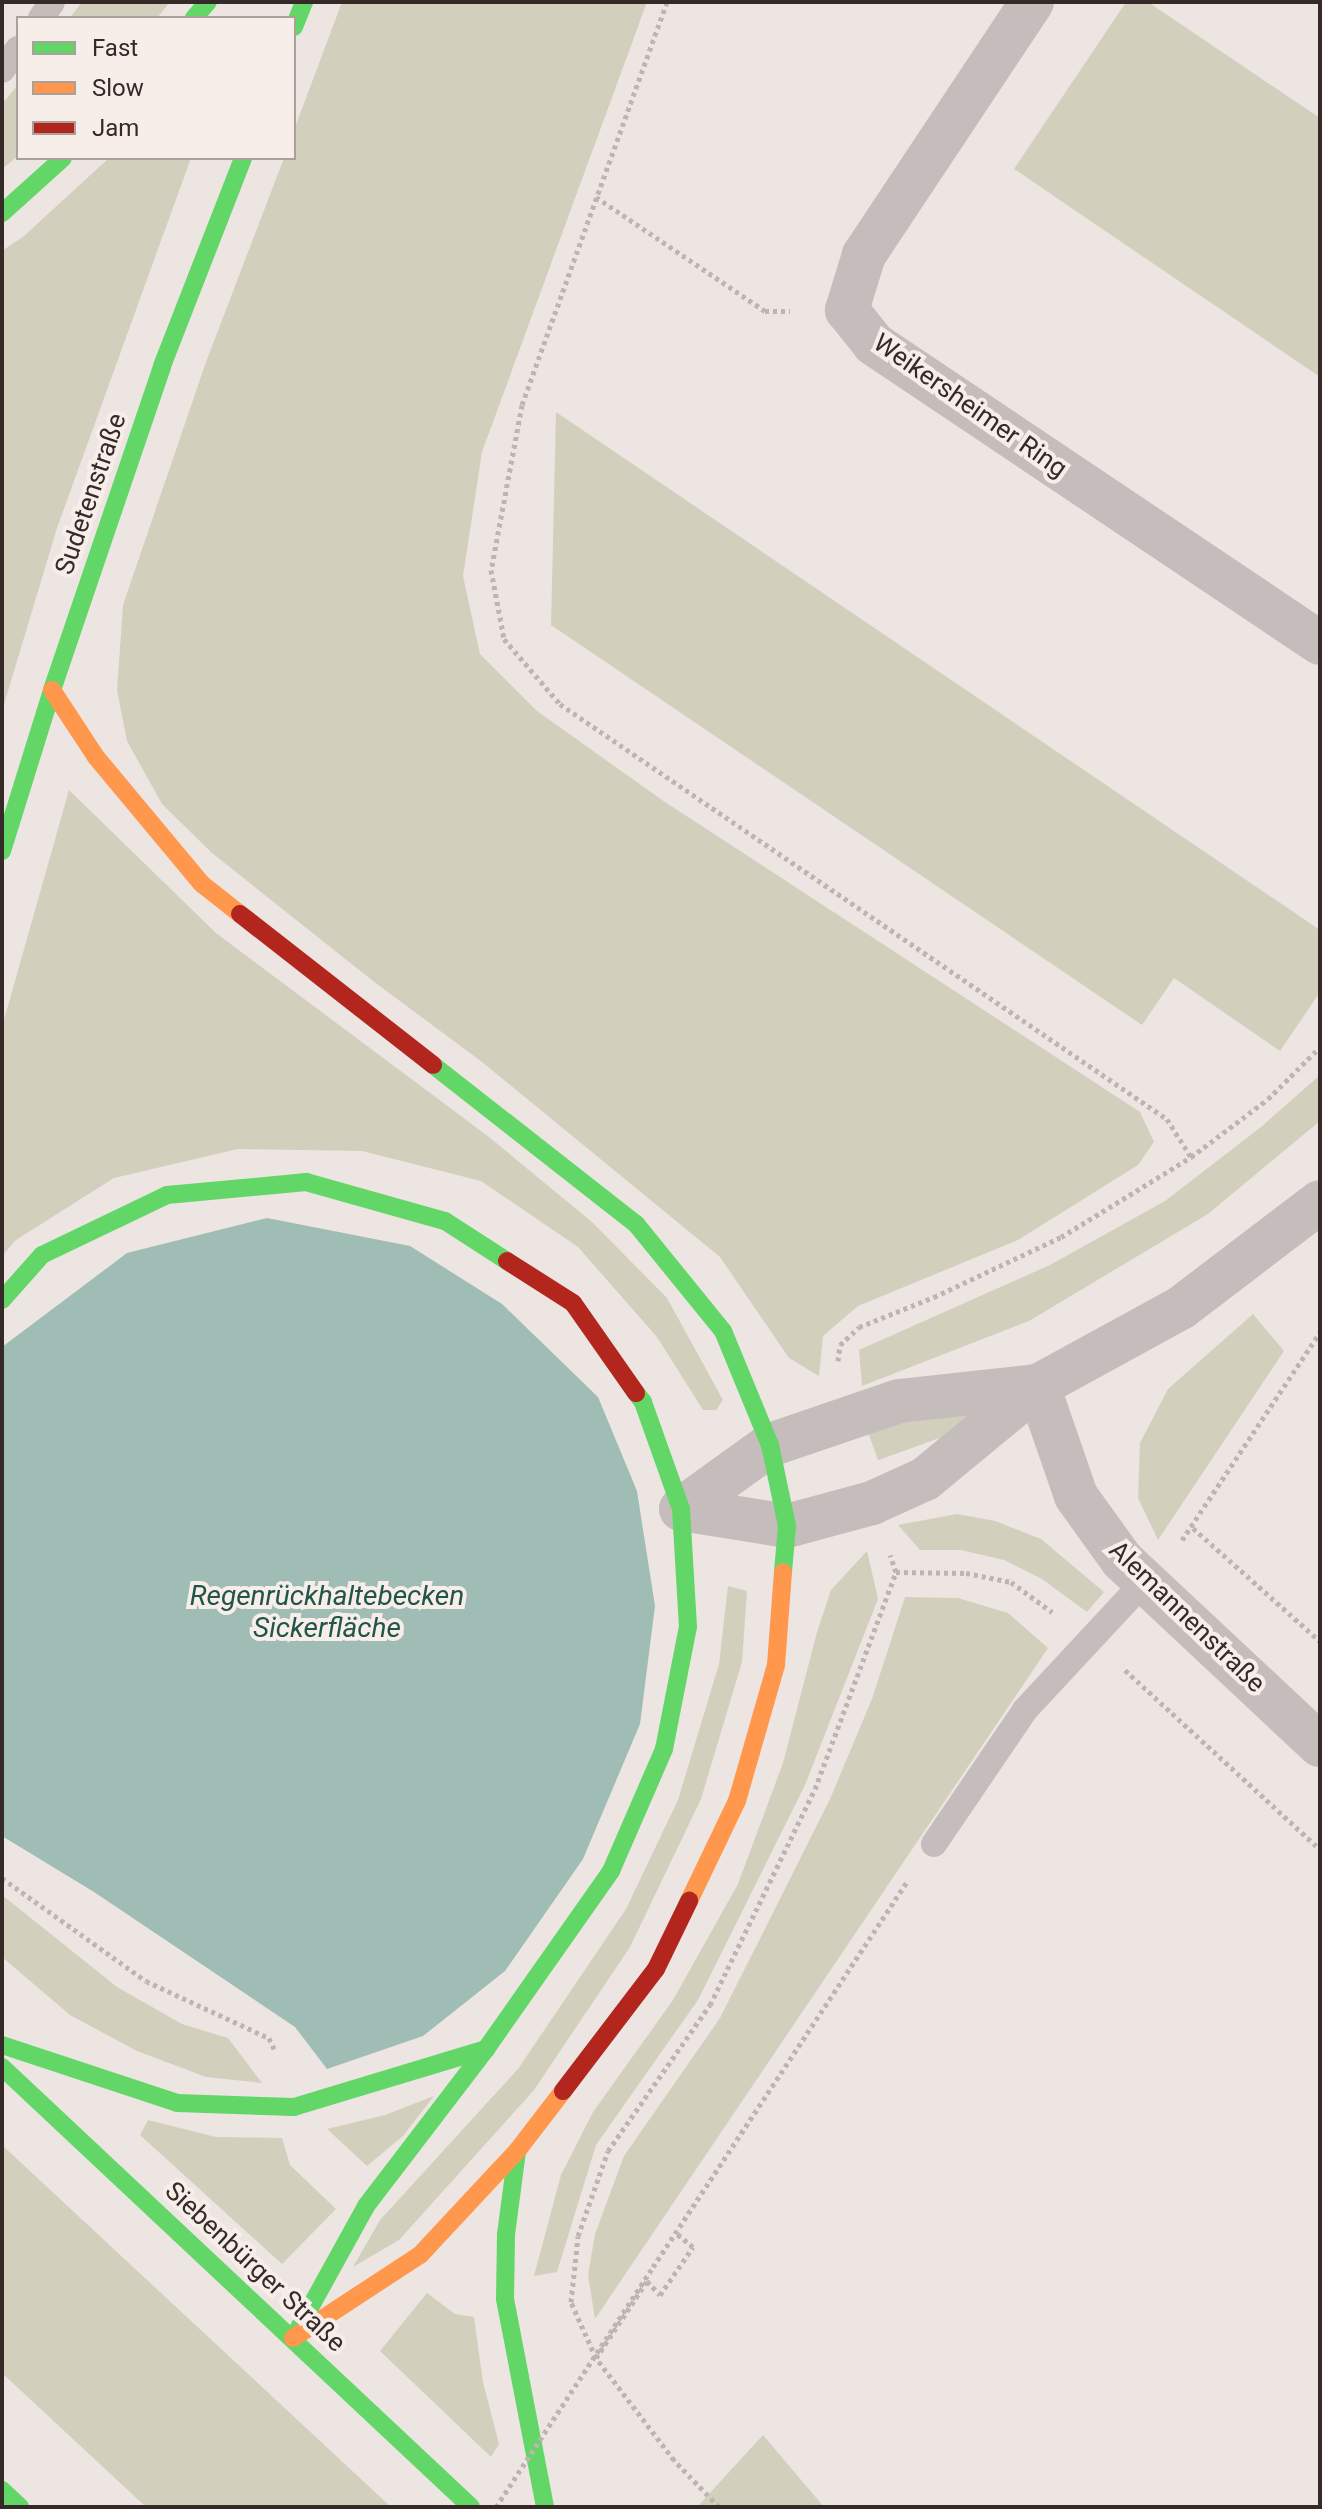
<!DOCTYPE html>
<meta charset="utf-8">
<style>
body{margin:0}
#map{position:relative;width:1322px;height:2509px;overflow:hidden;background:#ece5e2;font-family:Roboto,sans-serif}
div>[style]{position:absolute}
.green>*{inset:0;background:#d2d0bd;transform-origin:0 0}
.water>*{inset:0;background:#9fbdb5}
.path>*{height:5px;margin-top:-2.5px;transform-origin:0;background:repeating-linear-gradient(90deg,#beb5b3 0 4px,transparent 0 8px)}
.lane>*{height:26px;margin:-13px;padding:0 13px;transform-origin:13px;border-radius:13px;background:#c5bdbb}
.street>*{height:44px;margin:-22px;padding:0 22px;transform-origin:22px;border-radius:22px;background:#c5bdbb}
.fast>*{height:18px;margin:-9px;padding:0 9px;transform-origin:9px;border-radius:9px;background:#63d668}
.slow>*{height:18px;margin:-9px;padding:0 9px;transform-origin:9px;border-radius:9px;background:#ff974d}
.jam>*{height:18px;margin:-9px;padding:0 9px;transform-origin:9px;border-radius:9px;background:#b3261e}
.path-bridge>*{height:5px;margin-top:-2.5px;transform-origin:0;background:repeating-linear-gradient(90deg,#beb5b3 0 4px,transparent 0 8px)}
span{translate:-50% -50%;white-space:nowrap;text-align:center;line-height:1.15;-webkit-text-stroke:8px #f8eee9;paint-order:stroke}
.street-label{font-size:26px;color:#362a29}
.water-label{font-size:28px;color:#21554b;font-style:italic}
.frame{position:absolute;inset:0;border:4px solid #362a29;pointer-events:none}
.legend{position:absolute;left:16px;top:16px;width:280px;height:144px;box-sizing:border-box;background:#f8eee9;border:2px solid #aaa09c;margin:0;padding:10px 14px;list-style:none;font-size:24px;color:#362a29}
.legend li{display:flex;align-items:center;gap:16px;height:40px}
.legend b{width:40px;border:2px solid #aaa09c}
</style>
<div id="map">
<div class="green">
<i style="clip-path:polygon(82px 2px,170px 2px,157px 18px,70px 18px)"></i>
<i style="clip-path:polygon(342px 2px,647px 2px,482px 452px,463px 576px,480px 654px,537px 711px,662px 800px,1140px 1112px,1154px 1142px,1138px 1165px,1018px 1240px,858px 1306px,823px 1336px,819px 1376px,789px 1358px,720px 1257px,482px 1062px,373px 981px,212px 853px,162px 804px,127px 741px,117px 690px,123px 605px,206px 362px,284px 158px,294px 158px,294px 130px)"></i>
<i style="clip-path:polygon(1126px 2px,1148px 2px,1320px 118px,1320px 377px,1014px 169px)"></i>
<i style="clip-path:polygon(18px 85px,18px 156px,2px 169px,2px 104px)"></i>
<i style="clip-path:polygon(109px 158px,191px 158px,57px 528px,2px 711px,2px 251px,24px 236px)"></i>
<i style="clip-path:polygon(556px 412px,1320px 930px,1320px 992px,1280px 1051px,1174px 978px,1142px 1025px,551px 625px)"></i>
<i style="clip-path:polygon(69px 790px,216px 933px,489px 1137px,592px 1222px,667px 1298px,723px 1400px,716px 1410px,703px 1410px,657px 1337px,578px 1247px,481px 1181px,362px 1151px,238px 1149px,114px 1178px,16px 1240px,2px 1256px,2px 1027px)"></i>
<i style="clip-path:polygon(1320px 1075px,1320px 1121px,1208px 1214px,1029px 1321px,862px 1386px,859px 1350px,1050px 1265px,1165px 1201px,1261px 1127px)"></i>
<i style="clip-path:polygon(1253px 1314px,1284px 1351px,1158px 1540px,1138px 1498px,1140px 1443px,1168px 1389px)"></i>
<i style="left:981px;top:1392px;width:29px;height:120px;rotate:70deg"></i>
<i style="clip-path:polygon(957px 1514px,995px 1521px,1041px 1539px,1104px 1592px,1087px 1612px,1042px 1579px,1004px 1560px,961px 1550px,920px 1550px,898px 1525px)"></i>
<i style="clip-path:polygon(867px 1551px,878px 1599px,805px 1785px,698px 2000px,596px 2145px,557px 2272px,534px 2276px,561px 2175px,593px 2112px,673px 2000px,738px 1884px,783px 1763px,817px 1632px,831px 1590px)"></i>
<i style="clip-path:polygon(728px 1586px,747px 1591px,742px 1662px,701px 1799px,630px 1947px,534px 2090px,399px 2240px,353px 2267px,380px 2220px,518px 2069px,626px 1909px,678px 1800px,719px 1664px)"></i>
<i style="clip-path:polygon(905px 1597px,958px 1598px,1008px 1613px,1048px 1648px,595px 2319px,588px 2275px,595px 2234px,624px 2156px,720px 2018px,830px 1799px,872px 1699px)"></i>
<i style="clip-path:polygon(2px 1895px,117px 1987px,182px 2024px,228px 2038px,262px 2083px,206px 2077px,137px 2051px,70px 2015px,2px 1957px)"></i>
<i style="clip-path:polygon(434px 2096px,403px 2136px,367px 2166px,327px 2129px,385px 2115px)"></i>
<i style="clip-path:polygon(148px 2120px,216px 2137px,282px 2138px,290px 2165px,336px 2209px,282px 2264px,140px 2135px)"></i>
<i style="clip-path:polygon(2px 2145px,391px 2507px,146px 2507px,2px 2373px)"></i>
<i style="clip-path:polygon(427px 2293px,455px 2314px,474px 2317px,483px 2382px,499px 2444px,491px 2457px,380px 2351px)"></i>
<i style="clip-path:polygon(763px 2435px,824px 2507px,697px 2507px)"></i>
</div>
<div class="water">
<i style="clip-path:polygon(267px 1218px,410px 1246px,502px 1304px,598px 1397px,637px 1491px,655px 1606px,640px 1724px,583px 1859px,505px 1971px,423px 2036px,327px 2069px,295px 2027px,94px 1892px,2px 1836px,2px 1347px,127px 1253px)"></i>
</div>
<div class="path">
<i style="left:667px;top:2px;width:428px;rotate:109.8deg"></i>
<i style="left:522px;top:405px;width:168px;rotate:100.6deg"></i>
<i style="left:491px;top:570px;width:70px;rotate:79.3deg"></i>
<i style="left:504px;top:639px;width:86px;rotate:49.3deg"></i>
<i style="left:560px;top:704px;width:735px;rotate:34.36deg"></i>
<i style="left:1167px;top:1119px;width:45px;rotate:57.7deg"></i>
<i style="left:596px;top:197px;width:204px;rotate:34deg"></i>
<i style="left:765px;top:311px;width:25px"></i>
<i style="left:838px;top:1361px;width:16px;rotate:-83deg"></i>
<i style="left:840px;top:1345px;width:26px;rotate:-43deg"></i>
<i style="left:859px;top:1327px;width:81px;rotate:-21.8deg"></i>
<i style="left:934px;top:1297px;width:140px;rotate:-25.3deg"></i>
<i style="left:1061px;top:1237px;width:153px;rotate:-31.6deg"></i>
<i style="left:1191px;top:1157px;width:96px;rotate:-37deg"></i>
<i style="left:1268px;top:1099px;width:74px;rotate:-45deg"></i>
<i style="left:1193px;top:1528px;width:170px;rotate:41.7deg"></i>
<i style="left:1182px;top:1540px;width:250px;rotate:-56.4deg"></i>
<i style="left:896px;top:1572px;width:70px;rotate:0.8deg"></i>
<i style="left:966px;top:1573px;width:46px;rotate:11.3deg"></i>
<i style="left:1011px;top:1582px;width:51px;rotate:36.2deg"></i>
<i style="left:1125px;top:1670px;width:265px;rotate:42.6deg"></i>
<i style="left:2px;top:1878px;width:177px;rotate:35.6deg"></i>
<i style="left:146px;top:1981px;width:136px;rotate:24.9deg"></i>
<i style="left:269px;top:2038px;width:14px;rotate:65deg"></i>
<i style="left:653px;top:2267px;width:463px;rotate:-56.6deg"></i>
<i style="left:596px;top:2358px;width:92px;rotate:-56.5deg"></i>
<i style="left:647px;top:2281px;width:19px;rotate:47deg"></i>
<i style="left:660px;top:2295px;width:58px;rotate:-55.5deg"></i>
<i style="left:693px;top:2247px;width:23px;rotate:-140deg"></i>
<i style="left:719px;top:2507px;width:65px;rotate:-133.8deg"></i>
<i style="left:674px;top:2460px;width:128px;rotate:-127.4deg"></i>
<i style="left:596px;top:2358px;width:61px;rotate:-114.1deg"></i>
<i style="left:571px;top:2302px;width:66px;rotate:-83.9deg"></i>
<i style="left:578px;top:2236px;width:90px;rotate:-70.6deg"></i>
<i style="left:608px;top:2151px;width:178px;rotate:-55.1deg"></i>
<i style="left:710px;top:2005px;width:240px;rotate:-64.1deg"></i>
<i style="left:815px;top:1789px;width:232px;rotate:-69.5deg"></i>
<i style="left:896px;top:1572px;width:18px;rotate:-109deg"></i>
</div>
<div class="lane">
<i style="left:41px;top:18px;width:19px;rotate:-55deg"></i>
<i style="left:2px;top:70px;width:26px;rotate:-53deg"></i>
<i style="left:934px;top:1844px;width:162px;rotate:-55.8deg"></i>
<i style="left:1025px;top:1710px;width:175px;rotate:-47.1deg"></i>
</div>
<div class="street">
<i style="left:1032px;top:2px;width:304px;rotate:123.6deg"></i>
<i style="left:864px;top:255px;width:58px;rotate:107.2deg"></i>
<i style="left:847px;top:310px;width:43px;rotate:51.5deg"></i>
<i style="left:874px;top:344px;width:537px;rotate:33.84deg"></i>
<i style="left:1038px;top:1386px;width:116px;rotate:70.9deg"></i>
<i style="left:1076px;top:1496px;width:79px;rotate:54.3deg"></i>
<i style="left:1122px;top:1560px;width:271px;rotate:43.1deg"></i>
<i style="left:681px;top:1509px;width:107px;rotate:9.1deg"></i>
<i style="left:787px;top:1526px;width:88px;rotate:-15.1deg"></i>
<i style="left:872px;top:1503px;width:58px;rotate:-24.4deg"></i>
<i style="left:925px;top:1479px;width:146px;rotate:-39.5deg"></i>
<i style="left:1038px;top:1386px;width:164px;rotate:-28.7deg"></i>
<i style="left:1182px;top:1307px;width:173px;rotate:-37.3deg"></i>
<i style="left:681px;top:1509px;width:110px;rotate:-35.7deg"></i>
<i style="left:770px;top:1445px;width:136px;rotate:-18.8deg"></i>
<i style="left:899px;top:1401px;width:140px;rotate:-6.2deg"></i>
</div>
<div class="fast">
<i style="left:194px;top:18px;width:21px;rotate:-49deg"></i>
<i style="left:294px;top:27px;width:27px;rotate:-68deg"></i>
<i style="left:2px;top:213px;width:82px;rotate:-42deg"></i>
<i style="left:2px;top:851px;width:169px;rotate:-72.7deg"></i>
<i style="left:52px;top:690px;width:342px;rotate:-71.2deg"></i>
<i style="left:162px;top:366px;width:223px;rotate:-68.7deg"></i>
<i style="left:433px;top:1065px;width:258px;rotate:38.1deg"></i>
<i style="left:636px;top:1224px;width:138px;rotate:50.9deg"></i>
<i style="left:723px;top:1331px;width:123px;rotate:67.6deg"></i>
<i style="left:770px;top:1445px;width:83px;rotate:78.1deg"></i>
<i style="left:787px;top:1526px;width:46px;rotate:95deg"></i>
<i style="left:2px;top:1300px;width:60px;rotate:-48.4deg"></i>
<i style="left:42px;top:1255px;width:139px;rotate:-25.6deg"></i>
<i style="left:167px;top:1195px;width:140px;rotate:-5.3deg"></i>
<i style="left:306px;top:1182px;width:144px;rotate:15.7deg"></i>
<i style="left:445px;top:1221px;width:74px;rotate:32.8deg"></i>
<i style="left:2px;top:2045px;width:184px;rotate:18.3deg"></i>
<i style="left:177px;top:2103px;width:117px;rotate:2deg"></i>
<i style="left:294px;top:2107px;width:201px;rotate:-16.8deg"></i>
<i style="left:2px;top:2067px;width:643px;rotate:43.17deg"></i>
<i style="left:517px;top:2151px;width:85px;rotate:97.5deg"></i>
<i style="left:506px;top:2235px;width:64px;rotate:90.9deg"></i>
<i style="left:505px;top:2299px;width:212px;rotate:79.1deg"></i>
<i style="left:296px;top:2333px;width:145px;rotate:-61.1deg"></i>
<i style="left:366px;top:2206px;width:198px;rotate:-52.6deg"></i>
<i style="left:486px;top:2049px;width:218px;rotate:-54.9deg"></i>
<i style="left:611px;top:1871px;width:133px;rotate:-66.5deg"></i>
<i style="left:664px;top:1749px;width:124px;rotate:-78.9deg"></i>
<i style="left:688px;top:1627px;width:118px;rotate:-93.4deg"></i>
<i style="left:681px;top:1509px;width:114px;rotate:-109.6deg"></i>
<i style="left:643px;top:1402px;width:11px;rotate:-128deg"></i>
<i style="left:2px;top:2490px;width:25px;rotate:43deg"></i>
</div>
<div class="slow">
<i style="left:52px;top:690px;width:80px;rotate:56.7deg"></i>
<i style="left:96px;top:757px;width:165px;rotate:50.2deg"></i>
<i style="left:202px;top:884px;width:48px;rotate:38.3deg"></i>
<i style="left:689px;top:1901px;width:111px;rotate:-64.4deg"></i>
<i style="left:737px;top:1801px;width:141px;rotate:-74deg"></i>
<i style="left:776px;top:1665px;width:93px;rotate:-85.7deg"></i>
<i style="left:293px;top:2338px;width:152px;rotate:-33.2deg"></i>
<i style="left:420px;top:2255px;width:142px;rotate:-47deg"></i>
<i style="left:517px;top:2151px;width:76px;rotate:-52.5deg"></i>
</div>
<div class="jam">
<i style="left:240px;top:914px;width:245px;rotate:38deg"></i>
<i style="left:507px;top:1261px;width:78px;rotate:32.5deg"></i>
<i style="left:573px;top:1303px;width:110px;rotate:55deg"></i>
<i style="left:563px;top:2091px;width:153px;rotate:-52.7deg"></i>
<i style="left:656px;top:1969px;width:76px;rotate:-64.1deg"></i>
</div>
<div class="path-bridge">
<i style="left:496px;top:2507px;width:287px;rotate:-56.8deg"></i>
</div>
<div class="street-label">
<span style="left:970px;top:406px;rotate:35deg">Weikersheimer Ring</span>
<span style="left:91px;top:494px;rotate:-71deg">Sudetenstraße</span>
<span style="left:1187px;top:1617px;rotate:44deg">Alemannenstraße</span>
<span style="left:255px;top:2267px;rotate:43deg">Siebenbürger Straße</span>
</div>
<div class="water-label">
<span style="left:327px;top:1612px">Regenrückhaltebecken<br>Sickerfläche</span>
</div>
<div class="frame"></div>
<ul class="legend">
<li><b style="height:10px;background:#63d668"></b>Fast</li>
<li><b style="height:10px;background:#ff974d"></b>Slow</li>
<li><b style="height:10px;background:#b3261e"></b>Jam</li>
</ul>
</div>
